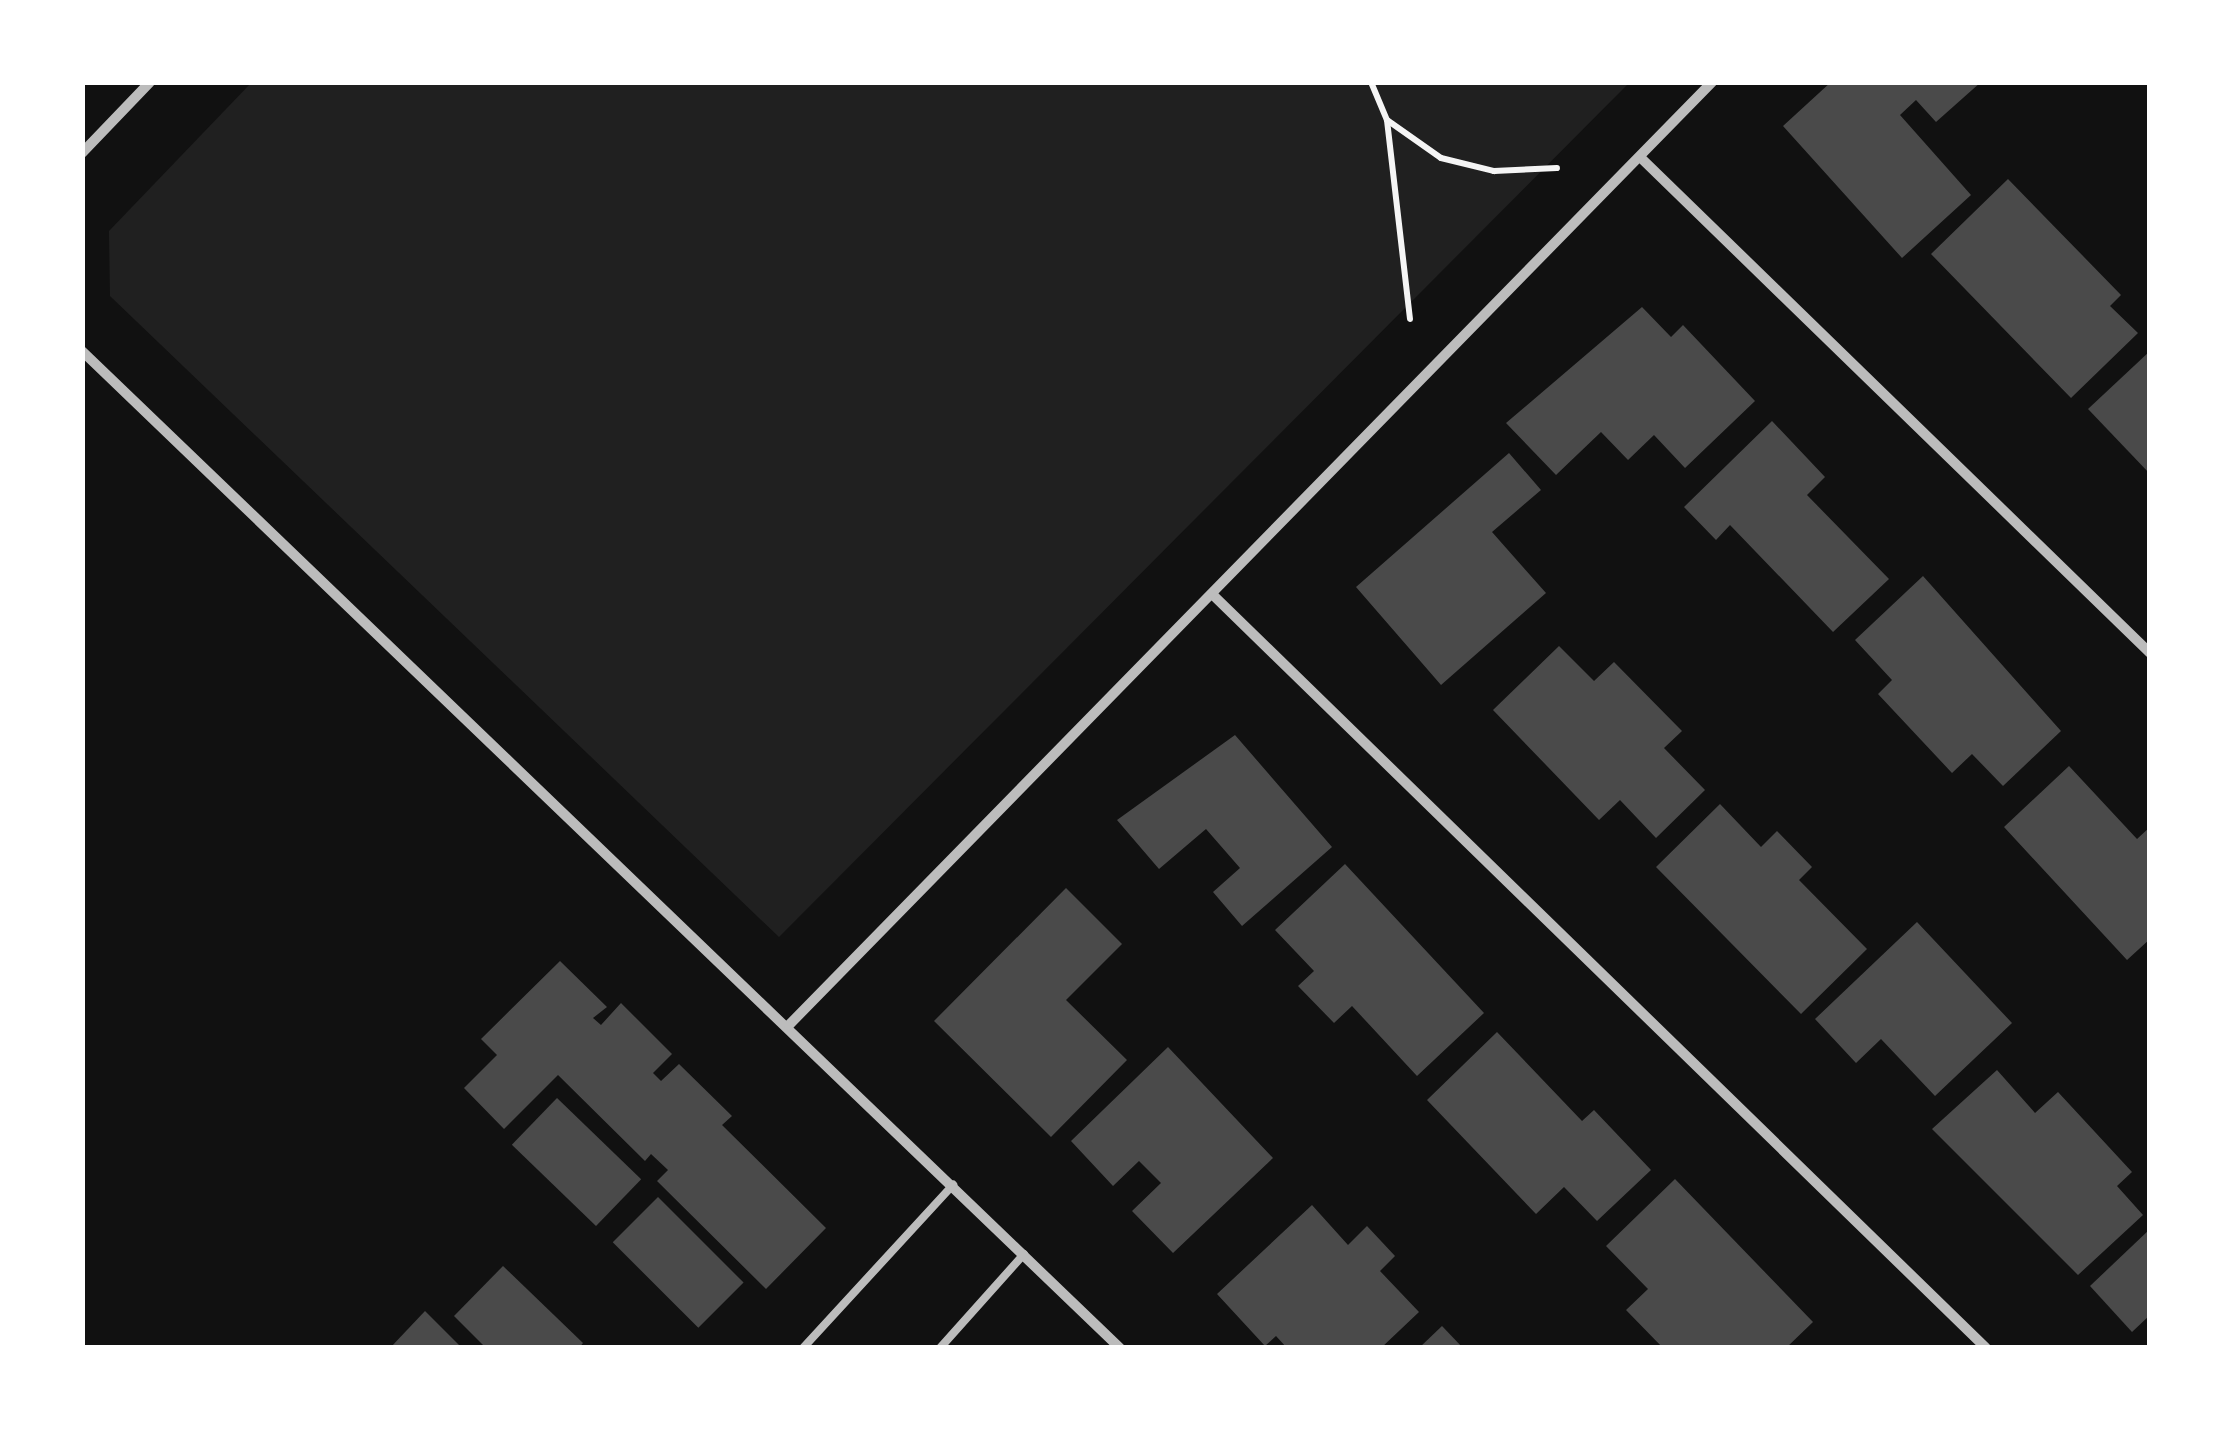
<!DOCTYPE html>
<style>
body{margin:0}
#map{position:relative;width:2232px;height:1430px;overflow:hidden;background:#111;font-family:"Fira Sans Condensed",sans-serif}
div>[style]{position:absolute}
.green>*{inset:0;background:#202020}
.building>*{inset:0;background:#4a4a4a;transform-origin:0 0}
.path>*{height:6px;margin:-3px;padding:0 3px;transform-origin:3px;border-radius:3px;background:#f5f5f5}
.service>*{height:8px;margin:-4px;padding:0 4px;transform-origin:4px;border-radius:4px;background:#bcbcbc}
.minor>*{height:10px;margin:-5px;padding:0 5px;transform-origin:5px;border-radius:5px;background:#bcbcbc}
span{translate:-50% -50%;white-space:nowrap;text-align:center;line-height:1.15;-webkit-text-stroke:9px #fff;paint-order:stroke}
.frame{position:absolute;inset:0;border:85px solid #fff;pointer-events:none}
</style>
<div id="map">
<div class="green">
<i style="clip-path:polygon(251px 83px,1629px 83px,779px 937px,110px 296px,109px 231px)"></i>
</div>
<div class="building">
<i style="clip-path:polygon(1831px 82px,1981px 82px,1936px 122px,1916px 100px,1900px 115px,1971px 195px,1902px 258px,1783px 126px)"></i>
<i style="clip-path:polygon(2008px 179px,2121px 295px,2110px 306px,2138px 333px,2071px 398px,1931px 254px)"></i>
<i style="clip-path:polygon(1642px 307px,1671px 337px,1683px 325px,1755px 401px,1685px 468px,1654px 435px,1628px 460px,1601px 432px,1556px 475px,1506px 423px)"></i>
<i style="clip-path:polygon(2150px 351px,2150px 474px,2088px 409px)"></i>
<i style="clip-path:polygon(1772px 421px,1825px 477px,1807px 495px,1889px 579px,1833px 632px,1730px 525px,1716px 540px,1684px 507px)"></i>
<i style="clip-path:polygon(1509px 453px,1541px 490px,1492px 532px,1546px 593px,1441px 685px,1356px 587px)"></i>
<i style="clip-path:polygon(1923px 576px,2061px 731px,2003px 786px,1972px 754px,1952px 773px,1878px 694px,1892px 680px,1855px 640px)"></i>
<i style="clip-path:polygon(1559px 646px,1594px 681px,1614px 662px,1682px 731px,1664px 748px,1705px 790px,1656px 838px,1620px 800px,1599px 820px,1493px 710px)"></i>
<i style="clip-path:polygon(1235px 735px,1332px 847px,1242px 926px,1213px 892px,1240px 868px,1206px 829px,1159px 869px,1117px 820px)"></i>
<i style="clip-path:polygon(2069px 766px,2137px 839px,2150px 827px,2150px 939px,2127px 960px,2004px 827px)"></i>
<i style="clip-path:polygon(1720px 804px,1761px 847px,1777px 831px,1812px 867px,1799px 880px,1867px 949px,1801px 1014px,1656px 867px)"></i>
<i style="clip-path:polygon(1345px 864px,1484px 1013px,1417px 1076px,1352px 1006px,1334px 1023px,1298px 986px,1314px 971px,1275px 930px)"></i>
<i style="clip-path:polygon(1066px 888px,1122px 944px,1066px 1000px,1127px 1060px,1051px 1137px,934px 1021px)"></i>
<i style="clip-path:polygon(1917px 922px,2012px 1023px,1935px 1096px,1881px 1039px,1856px 1063px,1815px 1019px)"></i>
<i style="clip-path:polygon(560px 961px,607px 1007px,593px 1018px,601px 1025px,621px 1003px,672px 1054px,653px 1073px,661px 1081px,679px 1064px,732px 1116px,722px 1125px,826px 1228px,766px 1289px,657px 1181px,668px 1170px,651px 1154px,645px 1161px,558px 1075px,504px 1129px,464px 1088px,497px 1055px,481px 1039px)"></i>
<i style="clip-path:polygon(1497px 1032px,1582px 1121px,1594px 1110px,1651px 1170px,1597px 1221px,1564px 1187px,1536px 1214px,1427px 1100px)"></i>
<i style="clip-path:polygon(1168px 1047px,1273px 1158px,1173px 1253px,1132px 1211px,1161px 1183px,1139px 1161px,1113px 1186px,1071px 1141px)"></i>
<i style="clip-path:polygon(1997px 1070px,2035px 1113px,2058px 1092px,2132px 1172px,2117px 1186px,2143px 1215px,2078px 1275px,1932px 1129px)"></i>
<i style="left:557px;top:1098px;width:117px;height:65px;rotate:44deg"></i>
<i style="clip-path:polygon(1675px 1179px,1813px 1322px,1786px 1348px,1663px 1348px,1626px 1310px,1648px 1289px,1606px 1246px)"></i>
<i style="left:658px;top:1197px;width:121px;height:64px;rotate:45deg"></i>
<i style="clip-path:polygon(1312px 1205px,1348px 1245px,1367px 1226px,1395px 1256px,1380px 1271px,1419px 1312px,1381px 1348px,1287px 1348px,1276px 1336px,1265px 1346px,1217px 1294px)"></i>
<i style="clip-path:polygon(2150px 1229px,2150px 1315px,2132px 1332px,2090px 1286px)"></i>
<i style="clip-path:polygon(503px 1266px,583px 1343px,579px 1348px,486px 1348px,454px 1316px)"></i>
<i style="clip-path:polygon(425px 1311px,462px 1348px,390px 1348px)"></i>
<i style="clip-path:polygon(1442px 1326px,1463px 1348px,1419px 1348px)"></i>
</div>
<div class="path">
<i style="left:1371px;top:82px;width:41px;rotate:67.2deg"></i>
<i style="left:1410px;top:319px;width:200px;rotate:-96.6deg"></i>
<i style="left:1387px;top:120px;width:66px;rotate:35.1deg"></i>
<i style="left:1441px;top:158px;width:55px;rotate:13.8deg"></i>
<i style="left:1494px;top:171px;width:63px;rotate:-2.7deg"></i>
</div>
<div class="service">
<i style="left:803px;top:1348px;width:222px;rotate:-47.4deg"></i>
<i style="left:940px;top:1348px;width:126px;rotate:-48.2deg"></i>
</div>
<div class="minor">
<i style="left:82px;top:153px;width:98px;rotate:-46.2deg"></i>
<i style="left:1641px;top:158px;width:710px;rotate:44.2deg"></i>
<i style="left:82px;top:351px;width:1439px;rotate:43.85deg"></i>
<i style="left:1213px;top:595px;width:1079px;rotate:44.25deg"></i>
<i style="left:789px;top:1025px;width:1320px;rotate:-45.61deg"></i>
</div>
<div class="frame"></div>
</div>
